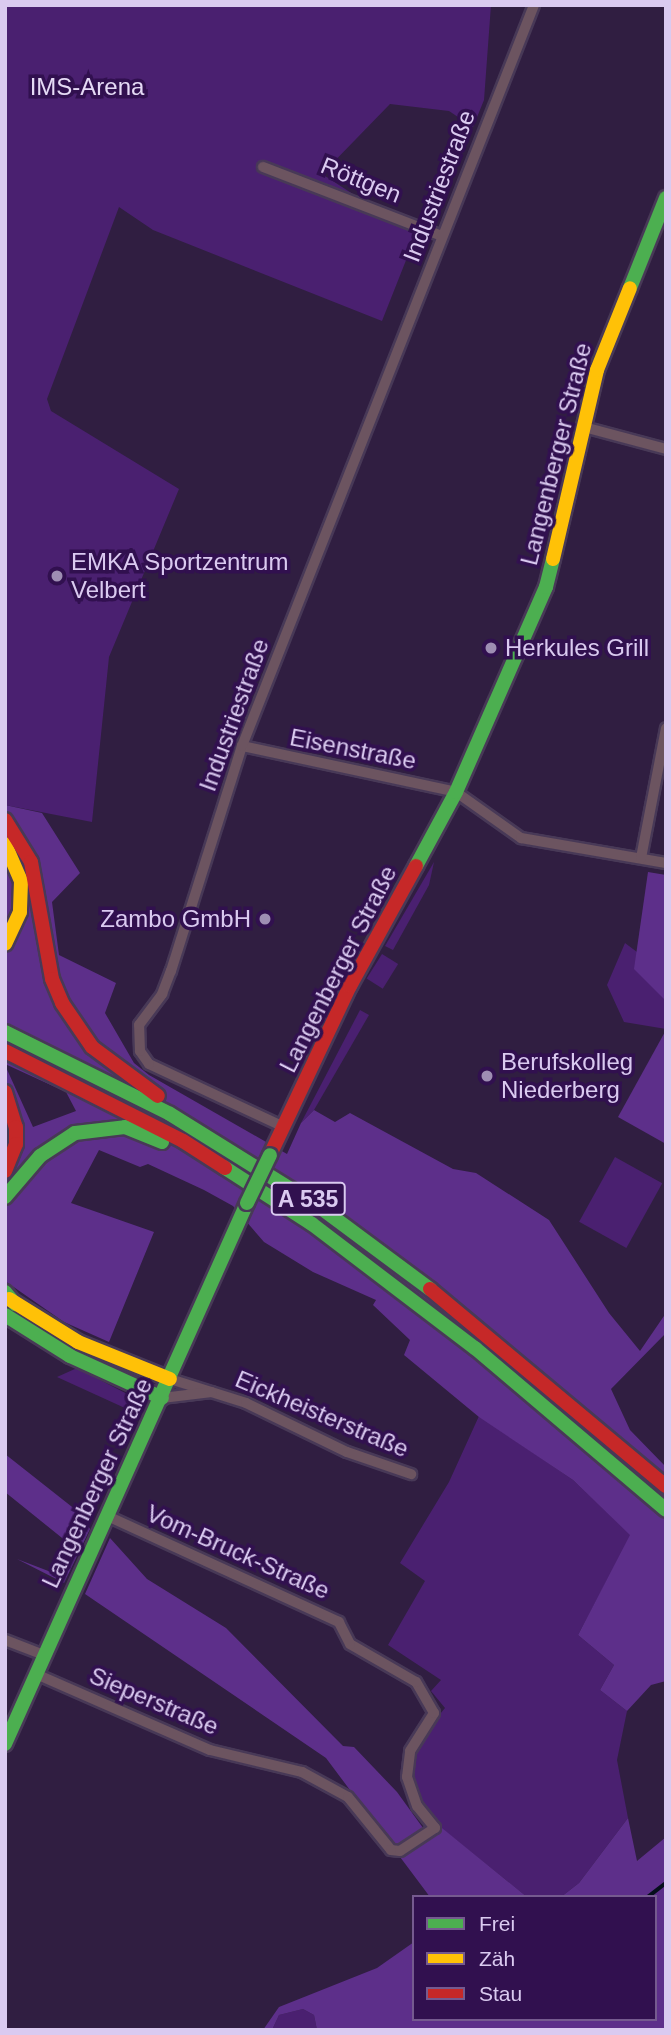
<!DOCTYPE html>
<meta charset="utf-8">
<style>
body{margin:0}
#map{position:relative;width:671px;height:2035px;overflow:hidden;background:#301e41;font-family:Helvetica,sans-serif}
div>[style]{position:absolute}
.green>*{inset:0;background:#4a2070;transform-origin:0 0}
.forest>*{inset:0;background:#5d2f8a}
.stream>*{height:3.5px;margin:-1.75px;padding:0 1.75px;transform-origin:1.75px;border-radius:1.75px;background:#060f1c}
.roads{filter:drop-shadow(2px 0 #483957) drop-shadow(-2px 0 #483957) drop-shadow(0 2px #483957) drop-shadow(0 -2px #483957)}
.street>*{height:10px;margin:-5px;padding:0 5px;transform-origin:5px;border-radius:5px;background:#6c5460}
.fast>*{height:14px;margin:-7px;padding:0 7px;transform-origin:7px;border-radius:7px;background:#4caf50}
.slow>*{height:14px;margin:-7px;padding:0 7px;transform-origin:7px;border-radius:7px;background:#ffc107}
.jam>*{height:14px;margin:-7px;padding:0 7px;transform-origin:7px;border-radius:7px;background:#c62828}
.bridges{filter:drop-shadow(2px 0 #483957) drop-shadow(-2px 0 #483957) drop-shadow(0 2px #483957) drop-shadow(0 -2px #483957)}
.fast-bridge>*{height:14px;margin:-7px;padding:0 7px;transform-origin:7px;border-radius:7px;background:#4caf50}
.dots>*{width:19px;height:19px;translate:-50% -50%;box-sizing:border-box;border:4px solid #31104f;border-radius:50%}
span{translate:-50% -50%;white-space:nowrap;text-align:center;line-height:1.15;-webkit-text-stroke:7px #31104f;paint-order:stroke}
.shield-label span{padding:2px 5px;background:#31104f;border:2px solid;border-radius:5px;-webkit-text-stroke-width:0}
.shield-label{font-size:23px;color:#dacaf0;font-weight:700}
.park-label{font-size:24px;color:#e5daf5}
.street-label{font-size:24px;color:#dacaf0}
.poi-label{font-size:24px;color:#dacaf0}
.left{translate:0 -50%;text-align:left}
.right{translate:-100% -50%;text-align:right}
.frame{position:absolute;inset:0;border:7px solid #dacaf0;pointer-events:none}
.legend{position:absolute;left:412px;top:1895px;width:245px;height:126px;box-sizing:border-box;background:#31104f;border:2px solid #755a8f;margin:0;padding:9px 12px;list-style:none;font-size:21px;color:#dacaf0}
.legend li{display:flex;align-items:center;gap:14px;height:35px}
.legend b{width:35px;border:2px solid #755a8f}
</style>
<div id="map">
<div class="green">
<i style="clip-path:polygon(5px 5px,491px 5px,484px 100px,473px 127px,449px 111px,390px 104px,322px 174px,416px 235px,382px 321px,153px 230px,119px 207px,47px 399px,51px 411px,179px 489px,109px 657px,92px 822px,5px 805px)"></i>
<i style="clip-path:polygon(434px 862px,429px 885px,393px 950px,385px 946px)"></i>
<i style="clip-path:polygon(625px 943px,637px 952px,666px 956px,666px 1029px,624px 1022px,607px 985px)"></i>
<i style="left:382px;top:954px;width:19px;height:29px;rotate:32deg"></i>
<i style="clip-path:polygon(360px 1010px,369px 1015px,314px 1110px,301px 1123px)"></i>
<i style="left:615px;top:1157px;width:54px;height:74px;rotate:29deg"></i>
<i style="clip-path:polygon(77px 1368px,131px 1396px,141px 1409px,138px 1414px,57px 1377px)"></i>
<i style="clip-path:polygon(479px 1416px,573px 1480px,631px 1535px,578px 1635px,614px 1665px,600px 1690px,627px 1711px,617px 1760px,628px 1818px,579px 1883px,561px 1897px,527px 1897px,430px 1819px,410px 1776px,410px 1762px,421px 1737px,445px 1708px,431px 1691px,441px 1680px,388px 1645px,425px 1581px,400px 1563px,449px 1482px)"></i>
<i style="clip-path:polygon(303px 2009px,314px 2015px,317px 2030px,272px 2030px,279px 2015px)"></i>
</div>
<div class="forest">
<i style="clip-path:polygon(5px 805px,42px 813px,80px 873px,52px 902px,59px 955px,116px 983px,105px 1013px,134px 1063px,149px 1075px,287px 1154px,301px 1123px,314px 1110px,335px 1122px,350px 1113px,453px 1169px,476px 1173px,549px 1220px,609px 1313px,640px 1351px,666px 1313px,666px 1333px,611px 1389px,630px 1430px,666px 1467px,666px 1681px,651px 1685px,627px 1711px,600px 1690px,614px 1665px,578px 1635px,630px 1535px,573px 1480px,479px 1417px,404px 1355px,410px 1340px,373px 1305px,376px 1300px,313px 1272px,264px 1242px,233px 1206px,204px 1190px,148px 1164px,140px 1167px,99px 1150px,71px 1203px,154px 1232px,109px 1342px,64px 1322px,5px 1281px,5px 1065px,33px 1127px,76px 1111px,66px 1092px,5px 1064px)"></i>
<i style="clip-path:polygon(648px 872px,666px 875px,666px 1001px,634px 969px)"></i>
<i style="clip-path:polygon(666px 1030px,666px 1144px,618px 1117px)"></i>
<i style="clip-path:polygon(5px 1454px,81px 1514px,90px 1529px,64px 1583px,17px 1559px,64px 1577px,77px 1550px,5px 1492px)"></i>
<i style="clip-path:polygon(110px 1538px,147px 1579px,226px 1628px,343px 1746px,354px 1747px,397px 1792px,431px 1839px,442px 1828px,527px 1897px,430px 1897px,326px 1758px,85px 1594px)"></i>
<i style="clip-path:polygon(628px 1818px,637px 1861px,666px 1837px,666px 2030px,317px 2030px,314px 2015px,303px 2009px,279px 2015px,272px 2030px,263px 2030px,279px 2007px,377px 1968px,414px 1942px,414px 2019px,655px 2019px,655px 1897px,561px 1897px,579px 1883px)"></i>
</div>
<div class="stream">
<i style="left:648px;top:1897px;width:23px;rotate:-38deg"></i>
</div>
<div class="roads">
<div class="street">
<i style="left:263px;top:167px;width:192px;rotate:21.1deg"></i>
<i style="left:584px;top:427px;width:85px;rotate:15deg"></i>
<i style="left:242px;top:746px;width:219px;rotate:12.1deg"></i>
<i style="left:456px;top:792px;width:80px;rotate:35.3deg"></i>
<i style="left:521px;top:838px;width:147px;rotate:9.8deg"></i>
<i style="left:641px;top:858px;width:132px;rotate:-79.1deg"></i>
<i style="left:284px;top:1127px;width:149px;rotate:-155deg"></i>
<i style="left:149px;top:1064px;width:16px;rotate:-125deg"></i>
<i style="left:140px;top:1051px;width:26px;rotate:-92deg"></i>
<i style="left:139px;top:1025px;width:39px;rotate:-53deg"></i>
<i style="left:162px;top:994px;width:25px;rotate:-69deg"></i>
<i style="left:171px;top:971px;width:236px;rotate:-72.5deg"></i>
<i style="left:242px;top:746px;width:796px;rotate:-68.49deg"></i>
<i style="left:170px;top:1379px;width:80px;rotate:17.5deg"></i>
<i style="left:246px;top:1403px;width:112px;rotate:25.9deg"></i>
<i style="left:347px;top:1452px;width:68px;rotate:19deg"></i>
<i style="left:162px;top:1398px;width:50px;rotate:-6.8deg"></i>
<i style="left:5px;top:1640px;width:42px;rotate:21deg"></i>
<i style="left:36px;top:1674px;width:190px;rotate:23.6deg"></i>
<i style="left:210px;top:1750px;width:95px;rotate:13.4deg"></i>
<i style="left:302px;top:1772px;width:52px;rotate:28.5deg"></i>
<i style="left:348px;top:1797px;width:68px;rotate:50.9deg"></i>
<i style="left:391px;top:1850px;width:9px;rotate:6deg"></i>
<i style="left:400px;top:1851px;width:42px;rotate:-33.3deg"></i>
<i style="left:435px;top:1828px;width:28px;rotate:-129deg"></i>
<i style="left:417px;top:1806px;width:31px;rotate:-109deg"></i>
<i style="left:407px;top:1777px;width:26px;rotate:-83deg"></i>
<i style="left:410px;top:1751px;width:45px;rotate:-57.7deg"></i>
<i style="left:434px;top:1713px;width:36px;rotate:-120deg"></i>
<i style="left:416px;top:1682px;width:76px;rotate:-150.1deg"></i>
<i style="left:350px;top:1644px;width:25px;rotate:-117deg"></i>
<i style="left:339px;top:1622px;width:254px;rotate:-155.4deg"></i>
</div>
<div class="fast">
<i style="left:630px;top:288px;width:97px;rotate:-68.2deg"></i>
<i style="left:416px;top:866px;width:84px;rotate:-61.6deg"></i>
<i style="left:456px;top:792px;width:224px;rotate:-66.3deg"></i>
<i style="left:546px;top:587px;width:29px;rotate:-76deg"></i>
<i style="left:5px;top:1032px;width:184px;rotate:26.4deg"></i>
<i style="left:170px;top:1114px;width:178px;rotate:31.9deg"></i>
<i style="left:321px;top:1208px;width:136px;rotate:36.6deg"></i>
<i style="left:225px;top:1168px;width:103px;rotate:32.8deg"></i>
<i style="left:312px;top:1224px;width:205px;rotate:37.3deg"></i>
<i style="left:475px;top:1348px;width:250px;rotate:40.3deg"></i>
<i style="left:5px;top:1197px;width:54px;rotate:-49.5deg"></i>
<i style="left:40px;top:1156px;width:42px;rotate:-33.3deg"></i>
<i style="left:75px;top:1133px;width:50px;rotate:-6.8deg"></i>
<i style="left:125px;top:1127px;width:40px;rotate:22deg"></i>
<i style="left:5px;top:1292px;width:16px;rotate:50deg"></i>
<i style="left:5px;top:1315px;width:77px;rotate:32.2deg"></i>
<i style="left:70px;top:1356px;width:101px;rotate:24.5deg"></i>
<i style="left:5px;top:1744px;width:593px;rotate:-65.9deg"></i>
</div>
<div class="slow">
<i style="left:553px;top:559px;width:194px;rotate:-76.9deg"></i>
<i style="left:597px;top:370px;width:88px;rotate:-68.1deg"></i>
<i style="left:5px;top:844px;width:40px;rotate:66.6deg"></i>
<i style="left:21px;top:881px;width:31px;rotate:92deg"></i>
<i style="left:20px;top:912px;width:35px;rotate:115deg"></i>
<i style="left:9px;top:1299px;width:81px;rotate:31.9deg"></i>
<i style="left:78px;top:1342px;width:99px;rotate:21.9deg"></i>
</div>
<div class="jam">
<i style="left:5px;top:820px;width:49px;rotate:58.2deg"></i>
<i style="left:31px;top:862px;width:119px;rotate:79.8deg"></i>
<i style="left:52px;top:979px;width:26px;rotate:67deg"></i>
<i style="left:62px;top:1003px;width:53px;rotate:55.7deg"></i>
<i style="left:92px;top:1047px;width:82px;rotate:36.6deg"></i>
<i style="left:5px;top:1051px;width:199px;rotate:26.8deg"></i>
<i style="left:183px;top:1141px;width:50px;rotate:32.7deg"></i>
<i style="left:5px;top:1092px;width:37px;rotate:73deg"></i>
<i style="left:16px;top:1127px;width:17px;rotate:90deg"></i>
<i style="left:16px;top:1144px;width:29px;rotate:112deg"></i>
<i style="left:270px;top:1155px;width:187px;rotate:-64.7deg"></i>
<i style="left:350px;top:986px;width:137px;rotate:-61.2deg"></i>
<i style="left:430px;top:1289px;width:307px;rotate:39.9deg"></i>
</div>
</div>
<div class="bridges">
<div class="fast-bridge">
<i style="left:247px;top:1203px;width:53px;rotate:-64.4deg"></i>
</div>
</div>
<div class="dots">
<i style="left:57px;top:576px;background:#9e8eb3"></i>
<i style="left:491px;top:648px;background:#9e8eb3"></i>
<i style="left:265px;top:919px;background:#9e8eb3"></i>
<i style="left:487px;top:1076px;background:#9e8eb3"></i>
</div>
<div class="shield-label">
<span style="left:308px;top:1199px">A 535</span>
</div>
<div class="park-label">
<span style="left:87px;top:87px">IMS-Arena</span>
</div>
<div class="street-label">
<span style="left:361px;top:180px;rotate:22deg">Röttgen</span>
<span style="left:439px;top:186px;rotate:-69deg">Industriestraße</span>
<span style="left:556px;top:454px;rotate:-76deg">Langenberger Straße</span>
<span style="left:234px;top:715px;rotate:-70deg">Industriestraße</span>
<span style="left:353px;top:749px;rotate:11deg">Eisenstraße</span>
<span style="left:338px;top:969px;rotate:-63deg">Langenberger Straße</span>
<span style="left:322px;top:1414px;rotate:23deg">Eickheisterstraße</span>
<span style="left:97px;top:1483px;rotate:-65deg">Langenberger Straße</span>
<span style="left:238px;top:1552px;rotate:24deg">Vom-Bruck-Straße</span>
<span style="left:154px;top:1701px;rotate:23deg">Sieperstraße</span>
</div>
<div class="poi-label">
<span class="left" style="left:71px;top:576px">EMKA Sportzentrum<br>Velbert</span>
<span class="left" style="left:505px;top:648px">Herkules Grill</span>
<span class="right" style="left:251px;top:919px">Zambo GmbH</span>
<span class="left" style="left:501px;top:1076px">Berufskolleg<br>Niederberg</span>
</div>
<div class="frame"></div>
<ul class="legend">
<li><b style="height:9px;background:#4caf50"></b>Frei</li>
<li><b style="height:9px;background:#ffc107"></b>Zäh</li>
<li><b style="height:9px;background:#c62828"></b>Stau</li>
</ul>
</div>
